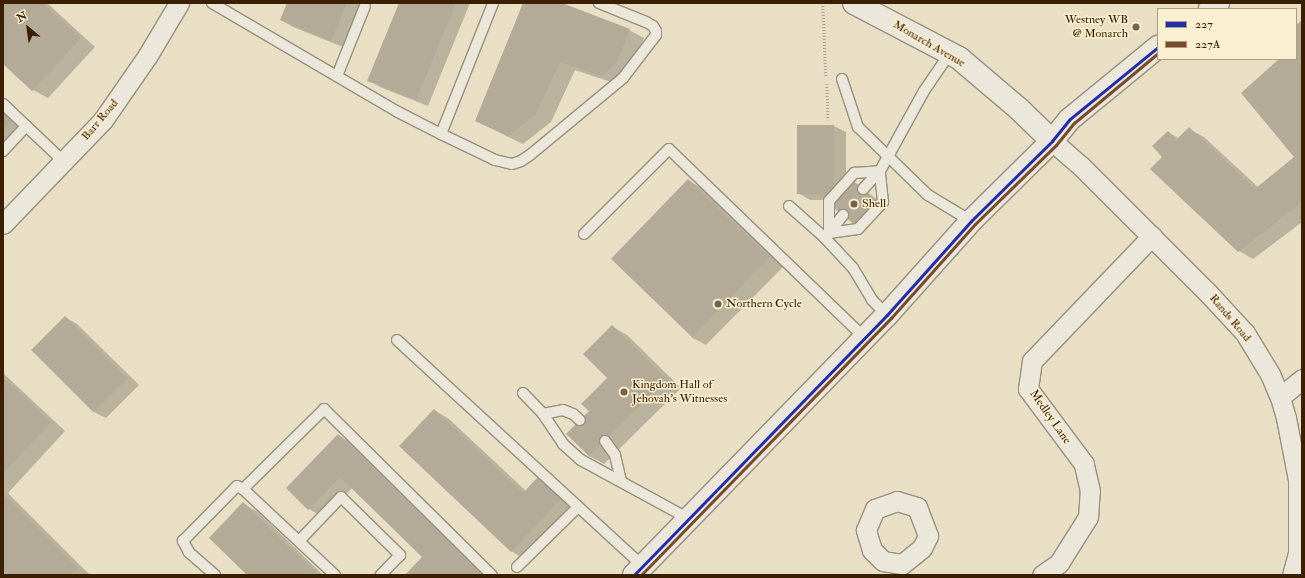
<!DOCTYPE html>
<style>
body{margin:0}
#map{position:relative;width:1305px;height:578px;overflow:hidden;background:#e8dfc5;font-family:"IM FELL Double Pica",serif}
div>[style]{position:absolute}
.shadow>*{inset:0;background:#0003}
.building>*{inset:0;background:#b3ab98;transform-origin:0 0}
.path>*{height:2.5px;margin-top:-1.25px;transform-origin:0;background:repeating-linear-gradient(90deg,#a9a395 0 1px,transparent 0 3px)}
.roads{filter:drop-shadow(1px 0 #988f7e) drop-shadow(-1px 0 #988f7e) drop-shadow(0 1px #988f7e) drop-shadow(0 -1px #988f7e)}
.service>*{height:10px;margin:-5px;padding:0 5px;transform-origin:5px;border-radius:5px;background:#ebe7da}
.minor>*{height:19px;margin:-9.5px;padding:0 9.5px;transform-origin:9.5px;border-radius:9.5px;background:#ebe7da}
.tertiary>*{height:22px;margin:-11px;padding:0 11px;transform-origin:11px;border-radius:11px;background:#ebe7da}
.secondary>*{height:22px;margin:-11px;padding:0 11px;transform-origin:11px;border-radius:11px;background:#ebe7da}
.bus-1>*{height:3px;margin:-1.5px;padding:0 1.5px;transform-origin:1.5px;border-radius:1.5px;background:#1e2dae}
.bus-2>*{height:3px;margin:-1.5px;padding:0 1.5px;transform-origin:1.5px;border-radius:1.5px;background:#7a4b2a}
.dots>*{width:11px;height:11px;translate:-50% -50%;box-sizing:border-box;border:2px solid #faefd0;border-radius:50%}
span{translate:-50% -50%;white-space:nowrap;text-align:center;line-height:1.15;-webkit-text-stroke:3px #faefd0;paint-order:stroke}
.poi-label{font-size:12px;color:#3a1f03}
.right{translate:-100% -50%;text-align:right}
.left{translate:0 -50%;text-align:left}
.street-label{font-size:12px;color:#3a1f03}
.frame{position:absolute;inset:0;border:4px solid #3a1f03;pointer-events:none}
.legend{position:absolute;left:1157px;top:8px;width:140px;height:52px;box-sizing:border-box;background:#faefd0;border:1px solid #ad9c7e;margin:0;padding:5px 7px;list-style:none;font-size:12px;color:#3a1f03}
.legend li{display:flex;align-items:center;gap:8px;height:20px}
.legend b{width:20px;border:1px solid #ad9c7e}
.north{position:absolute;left:8px;top:8px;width:40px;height:40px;-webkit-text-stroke:3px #faefd0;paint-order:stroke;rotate:331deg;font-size:11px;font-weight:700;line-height:16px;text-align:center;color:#3a1f03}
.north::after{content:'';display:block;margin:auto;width:14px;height:18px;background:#3a1f03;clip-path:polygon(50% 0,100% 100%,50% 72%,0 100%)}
</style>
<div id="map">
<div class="shadow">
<i style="clip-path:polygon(3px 3px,47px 3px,95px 47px,48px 98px,33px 90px,3px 62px)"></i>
<i style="clip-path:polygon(288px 3px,361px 3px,343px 47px,293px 27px,281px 20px)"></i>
<i style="clip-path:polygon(400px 3px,470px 3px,428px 106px,380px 87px,369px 80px)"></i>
<i style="clip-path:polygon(524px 3px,560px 3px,629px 30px,644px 38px,632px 70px,617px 84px,575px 70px,551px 122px,523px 144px,476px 121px)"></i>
<i style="clip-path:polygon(1302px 21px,1302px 222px,1253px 259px,1239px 251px,1163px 157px,1168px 132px,1178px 138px,1189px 129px,1204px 137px,1258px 187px,1296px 158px,1280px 59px,1296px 59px,1296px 26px)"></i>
<i style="clip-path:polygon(3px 105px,28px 129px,3px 154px)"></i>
<i style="clip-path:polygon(798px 126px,834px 126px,846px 132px,846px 189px,853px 181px,881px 203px,837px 200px,810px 200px,798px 193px)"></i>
<i style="clip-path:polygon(688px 180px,703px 189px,783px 267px,706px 345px,691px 337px)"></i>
<i style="clip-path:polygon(65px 317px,77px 324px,139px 385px,106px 418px,94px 412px)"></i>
<i style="clip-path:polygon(613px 327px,627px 335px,681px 388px,604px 464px,589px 456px,590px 411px,609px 378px)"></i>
<i style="clip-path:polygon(3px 373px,65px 431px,8px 493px,90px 575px,3px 575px)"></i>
<i style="clip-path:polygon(434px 410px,449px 419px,526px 491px,538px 478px,553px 487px,575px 508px,526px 560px,511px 551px)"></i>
<i style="clip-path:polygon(338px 435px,353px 444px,489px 575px,407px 575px,424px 557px,352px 488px,324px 518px,309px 509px,287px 488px)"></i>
<i style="clip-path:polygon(244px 504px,258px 512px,323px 575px,249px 575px)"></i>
</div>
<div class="building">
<i style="clip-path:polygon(3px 3px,42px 3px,81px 38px,32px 91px,3px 64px)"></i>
<i style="clip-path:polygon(287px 3px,347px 3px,331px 41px,280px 20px)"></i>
<i style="clip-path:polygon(399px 3px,456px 3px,416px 100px,367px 81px)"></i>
<i style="clip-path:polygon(523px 3px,562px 3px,630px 29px,617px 62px,602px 76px,560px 62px,536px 114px,508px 136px,475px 121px)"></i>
<i style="clip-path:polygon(1302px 20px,1302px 202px,1238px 252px,1150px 169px,1162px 157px,1152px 146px,1168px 131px,1176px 140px,1189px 127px,1255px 189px,1294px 157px,1241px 93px,1279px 59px,1296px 59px,1296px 25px)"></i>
<i style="clip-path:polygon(3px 110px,14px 120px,3px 131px)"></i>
<i style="left:797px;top:125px;width:37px;height:69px"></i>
<i style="left:688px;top:179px;width:113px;height:111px;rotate:44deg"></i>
<i style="left:852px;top:180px;width:33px;height:33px;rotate:39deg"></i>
<i style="left:65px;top:316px;width:88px;height:48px;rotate:45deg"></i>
<i style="clip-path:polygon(612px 325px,666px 379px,589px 456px,566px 434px,589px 411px,581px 404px,607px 378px,583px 354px)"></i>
<i style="clip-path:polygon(3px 377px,51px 422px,3px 474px)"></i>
<i style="clip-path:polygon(434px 409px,523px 493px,538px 477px,561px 499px,511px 552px,399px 446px)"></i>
<i style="clip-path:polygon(338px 434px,484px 575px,405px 575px,422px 557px,340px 477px,308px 510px,286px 488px)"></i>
<i style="clip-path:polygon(3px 493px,79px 569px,73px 575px,3px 575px)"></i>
<i style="clip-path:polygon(243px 502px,318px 575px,247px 575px,209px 538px)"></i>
</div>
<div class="path">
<i style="left:823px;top:3px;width:74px;rotate:87.7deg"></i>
<i style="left:827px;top:84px;width:36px;rotate:88deg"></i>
</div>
<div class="roads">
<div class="service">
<i style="left:212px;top:3px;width:216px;rotate:30.4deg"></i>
<i style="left:398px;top:112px;width:48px;rotate:27.1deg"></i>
<i style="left:441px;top:134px;width:141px;rotate:-68.3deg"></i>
<i style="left:337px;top:76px;width:75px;rotate:-68.2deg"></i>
<i style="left:842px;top:79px;width:51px;rotate:71.6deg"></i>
<i style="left:858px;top:127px;width:98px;rotate:44.2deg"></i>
<i style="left:928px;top:195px;width:50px;rotate:31.2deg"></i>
<i style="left:3px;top:104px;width:83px;rotate:43.5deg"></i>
<i style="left:441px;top:134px;width:60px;rotate:25.7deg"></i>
<i style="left:495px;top:160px;width:17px;rotate:13deg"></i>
<i style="left:512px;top:164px;width:9px;rotate:-18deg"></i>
<i style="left:521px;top:161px;width:11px;rotate:-34deg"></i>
<i style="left:530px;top:155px;width:121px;rotate:-39.6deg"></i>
<i style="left:623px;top:78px;width:54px;rotate:-52.5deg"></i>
<i style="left:656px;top:35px;width:4px;rotate:-90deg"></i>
<i style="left:656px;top:31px;width:6px;rotate:-121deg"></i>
<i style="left:653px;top:26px;width:8px;rotate:-150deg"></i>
<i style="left:646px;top:22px;width:51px;rotate:-158deg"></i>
<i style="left:3px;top:151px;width:34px;rotate:-47deg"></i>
<i style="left:863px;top:189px;width:25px;rotate:-47deg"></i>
<i style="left:789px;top:206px;width:48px;rotate:41.6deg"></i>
<i style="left:825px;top:238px;width:41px;rotate:47deg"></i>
<i style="left:853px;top:268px;width:37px;rotate:59deg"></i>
<i style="left:872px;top:300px;width:21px;rotate:45deg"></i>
<i style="left:829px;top:233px;width:32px;rotate:-90deg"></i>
<i style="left:829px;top:201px;width:38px;rotate:-48deg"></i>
<i style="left:854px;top:173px;width:26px;rotate:-4deg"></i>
<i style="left:829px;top:233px;width:23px;rotate:-52deg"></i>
<i style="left:584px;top:234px;width:120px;rotate:-45deg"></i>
<i style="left:669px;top:149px;width:272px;rotate:44deg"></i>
<i style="left:825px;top:238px;width:6px;rotate:-51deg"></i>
<i style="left:829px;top:233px;width:29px;rotate:-8deg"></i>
<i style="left:858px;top:229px;width:37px;rotate:-47deg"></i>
<i style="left:883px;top:202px;width:31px;rotate:-96deg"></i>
<i style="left:880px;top:171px;width:91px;rotate:-61.2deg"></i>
<i style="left:924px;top:91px;width:46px;rotate:-55.6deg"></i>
<i style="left:397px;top:340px;width:334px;rotate:42.6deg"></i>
<i style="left:523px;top:393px;width:29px;rotate:46deg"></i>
<i style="left:543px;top:414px;width:36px;rotate:56deg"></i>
<i style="left:563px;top:444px;width:24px;rotate:42deg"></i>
<i style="left:581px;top:460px;width:123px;rotate:28.6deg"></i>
<i style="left:543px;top:414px;width:20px;rotate:-11deg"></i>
<i style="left:563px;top:410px;width:11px;rotate:22deg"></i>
<i style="left:573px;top:414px;width:9px;rotate:41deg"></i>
<i style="left:605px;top:441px;width:17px;rotate:54deg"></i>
<i style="left:615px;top:455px;width:27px;rotate:77deg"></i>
<i style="left:243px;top:489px;width:114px;rotate:-44.6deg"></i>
<i style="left:324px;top:409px;width:236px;rotate:44.7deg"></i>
<i style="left:299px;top:541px;width:61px;rotate:-46.3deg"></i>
<i style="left:341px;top:497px;width:83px;rotate:44.5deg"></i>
<i style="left:400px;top:555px;width:28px;rotate:134deg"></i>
<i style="left:517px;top:567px;width:86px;rotate:-44.5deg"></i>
<i style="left:215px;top:575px;width:35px;rotate:-139deg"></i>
<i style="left:189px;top:552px;width:13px;rotate:-119deg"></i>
<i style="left:183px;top:541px;width:77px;rotate:-45.5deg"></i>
<i style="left:237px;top:486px;width:7px;rotate:27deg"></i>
<i style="left:243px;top:489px;width:126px;rotate:43.1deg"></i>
</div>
<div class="minor">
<i style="left:1052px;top:141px;width:38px;rotate:41deg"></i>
<i style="left:1081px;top:166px;width:180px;rotate:45deg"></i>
<i style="left:1208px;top:293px;width:54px;rotate:47.2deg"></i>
<i style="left:1245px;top:333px;width:48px;rotate:58.6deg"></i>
<i style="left:1270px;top:374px;width:25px;rotate:67deg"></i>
<i style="left:1280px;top:397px;width:22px;rotate:74deg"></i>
<i style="left:1286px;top:418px;width:63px;rotate:79deg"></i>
<i style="left:1298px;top:480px;width:73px;rotate:90deg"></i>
<i style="left:1298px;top:553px;width:23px;rotate:105deg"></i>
<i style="left:3px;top:224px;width:144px;rotate:-46.1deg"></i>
<i style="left:103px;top:120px;width:79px;rotate:-55.3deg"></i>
<i style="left:148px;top:55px;width:61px;rotate:-59.2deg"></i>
<i style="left:1280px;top:397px;width:28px;rotate:-39deg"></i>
<i style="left:897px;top:501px;width:21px;rotate:17deg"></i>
<i style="left:917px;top:507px;width:31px;rotate:69deg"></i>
<i style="left:928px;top:536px;width:13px;rotate:117deg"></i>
<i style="left:922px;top:548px;width:26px;rotate:141deg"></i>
<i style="left:902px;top:564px;width:19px;rotate:-171deg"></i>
<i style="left:883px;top:561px;width:16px;rotate:-135deg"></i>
<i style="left:872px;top:550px;width:21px;rotate:-107deg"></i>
<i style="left:866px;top:530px;width:23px;rotate:-67deg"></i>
<i style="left:875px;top:509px;width:23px;rotate:-20deg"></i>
<i style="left:1042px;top:575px;width:21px;rotate:-35deg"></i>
<i style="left:1059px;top:563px;width:54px;rotate:-57.8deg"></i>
<i style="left:1088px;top:517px;width:26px;rotate:-86deg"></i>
<i style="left:1090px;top:491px;width:28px;rotate:-103deg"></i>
<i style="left:1084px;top:464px;width:94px;rotate:-126.7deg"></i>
<i style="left:1028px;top:389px;width:28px;rotate:-82deg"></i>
<i style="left:1032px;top:361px;width:173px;rotate:-46.2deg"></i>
</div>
<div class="tertiary">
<i style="left:854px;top:3px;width:119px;rotate:27.6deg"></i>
<i style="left:959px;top:58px;width:79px;rotate:40.4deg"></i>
<i style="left:1019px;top:109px;width:46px;rotate:44.1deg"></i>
</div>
<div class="secondary">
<i style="left:1210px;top:9px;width:10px;rotate:-37deg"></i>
<i style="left:634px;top:575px;width:363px;rotate:-45.8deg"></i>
<i style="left:887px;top:315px;width:126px;rotate:-48.2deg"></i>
<i style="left:971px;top:221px;width:114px;rotate:-44.6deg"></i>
<i style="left:1052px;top:141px;width:28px;rotate:-51deg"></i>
<i style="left:1070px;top:119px;width:114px;rotate:-39.3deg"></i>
</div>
</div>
<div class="bus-1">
<i style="left:634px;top:575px;width:363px;rotate:-45.8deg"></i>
<i style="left:887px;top:315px;width:126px;rotate:-48.2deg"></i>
<i style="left:971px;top:221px;width:114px;rotate:-44.6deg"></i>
<i style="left:1052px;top:141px;width:28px;rotate:-51deg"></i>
<i style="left:1070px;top:119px;width:114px;rotate:-39.3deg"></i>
</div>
<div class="bus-2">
<i style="left:641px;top:575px;width:359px;rotate:-45.8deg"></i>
<i style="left:891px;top:318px;width:126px;rotate:-48.2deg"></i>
<i style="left:975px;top:224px;width:113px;rotate:-44.3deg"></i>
<i style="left:1056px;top:145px;width:28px;rotate:-51deg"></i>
<i style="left:1074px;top:123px;width:109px;rotate:-39.8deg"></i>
</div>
<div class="dots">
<i style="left:1136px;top:27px;background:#776247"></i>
<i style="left:854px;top:204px;background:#776247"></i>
<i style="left:718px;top:304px;background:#776247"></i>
<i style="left:624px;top:392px;background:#776247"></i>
</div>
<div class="poi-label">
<span class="right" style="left:1128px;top:27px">Westney WB<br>@ Monarch</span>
<span class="left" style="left:862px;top:204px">Shell</span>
<span class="left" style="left:726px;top:304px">Northern Cycle</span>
<span class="left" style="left:632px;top:392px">Kingdom Hall of<br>Jehovah's Witnesses</span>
</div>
<div class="street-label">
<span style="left:929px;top:44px;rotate:30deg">Monarch Avenue</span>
<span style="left:100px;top:120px;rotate:-50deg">Barr Road</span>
<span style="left:1230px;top:318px;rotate:50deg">Rands Road</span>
<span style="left:1050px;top:417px;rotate:55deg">Medley Lane</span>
</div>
<div class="frame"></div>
<ul class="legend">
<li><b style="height:5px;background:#1e2dae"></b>227</li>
<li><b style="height:5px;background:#7a4b2a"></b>227A</li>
</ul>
<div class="north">N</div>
</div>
